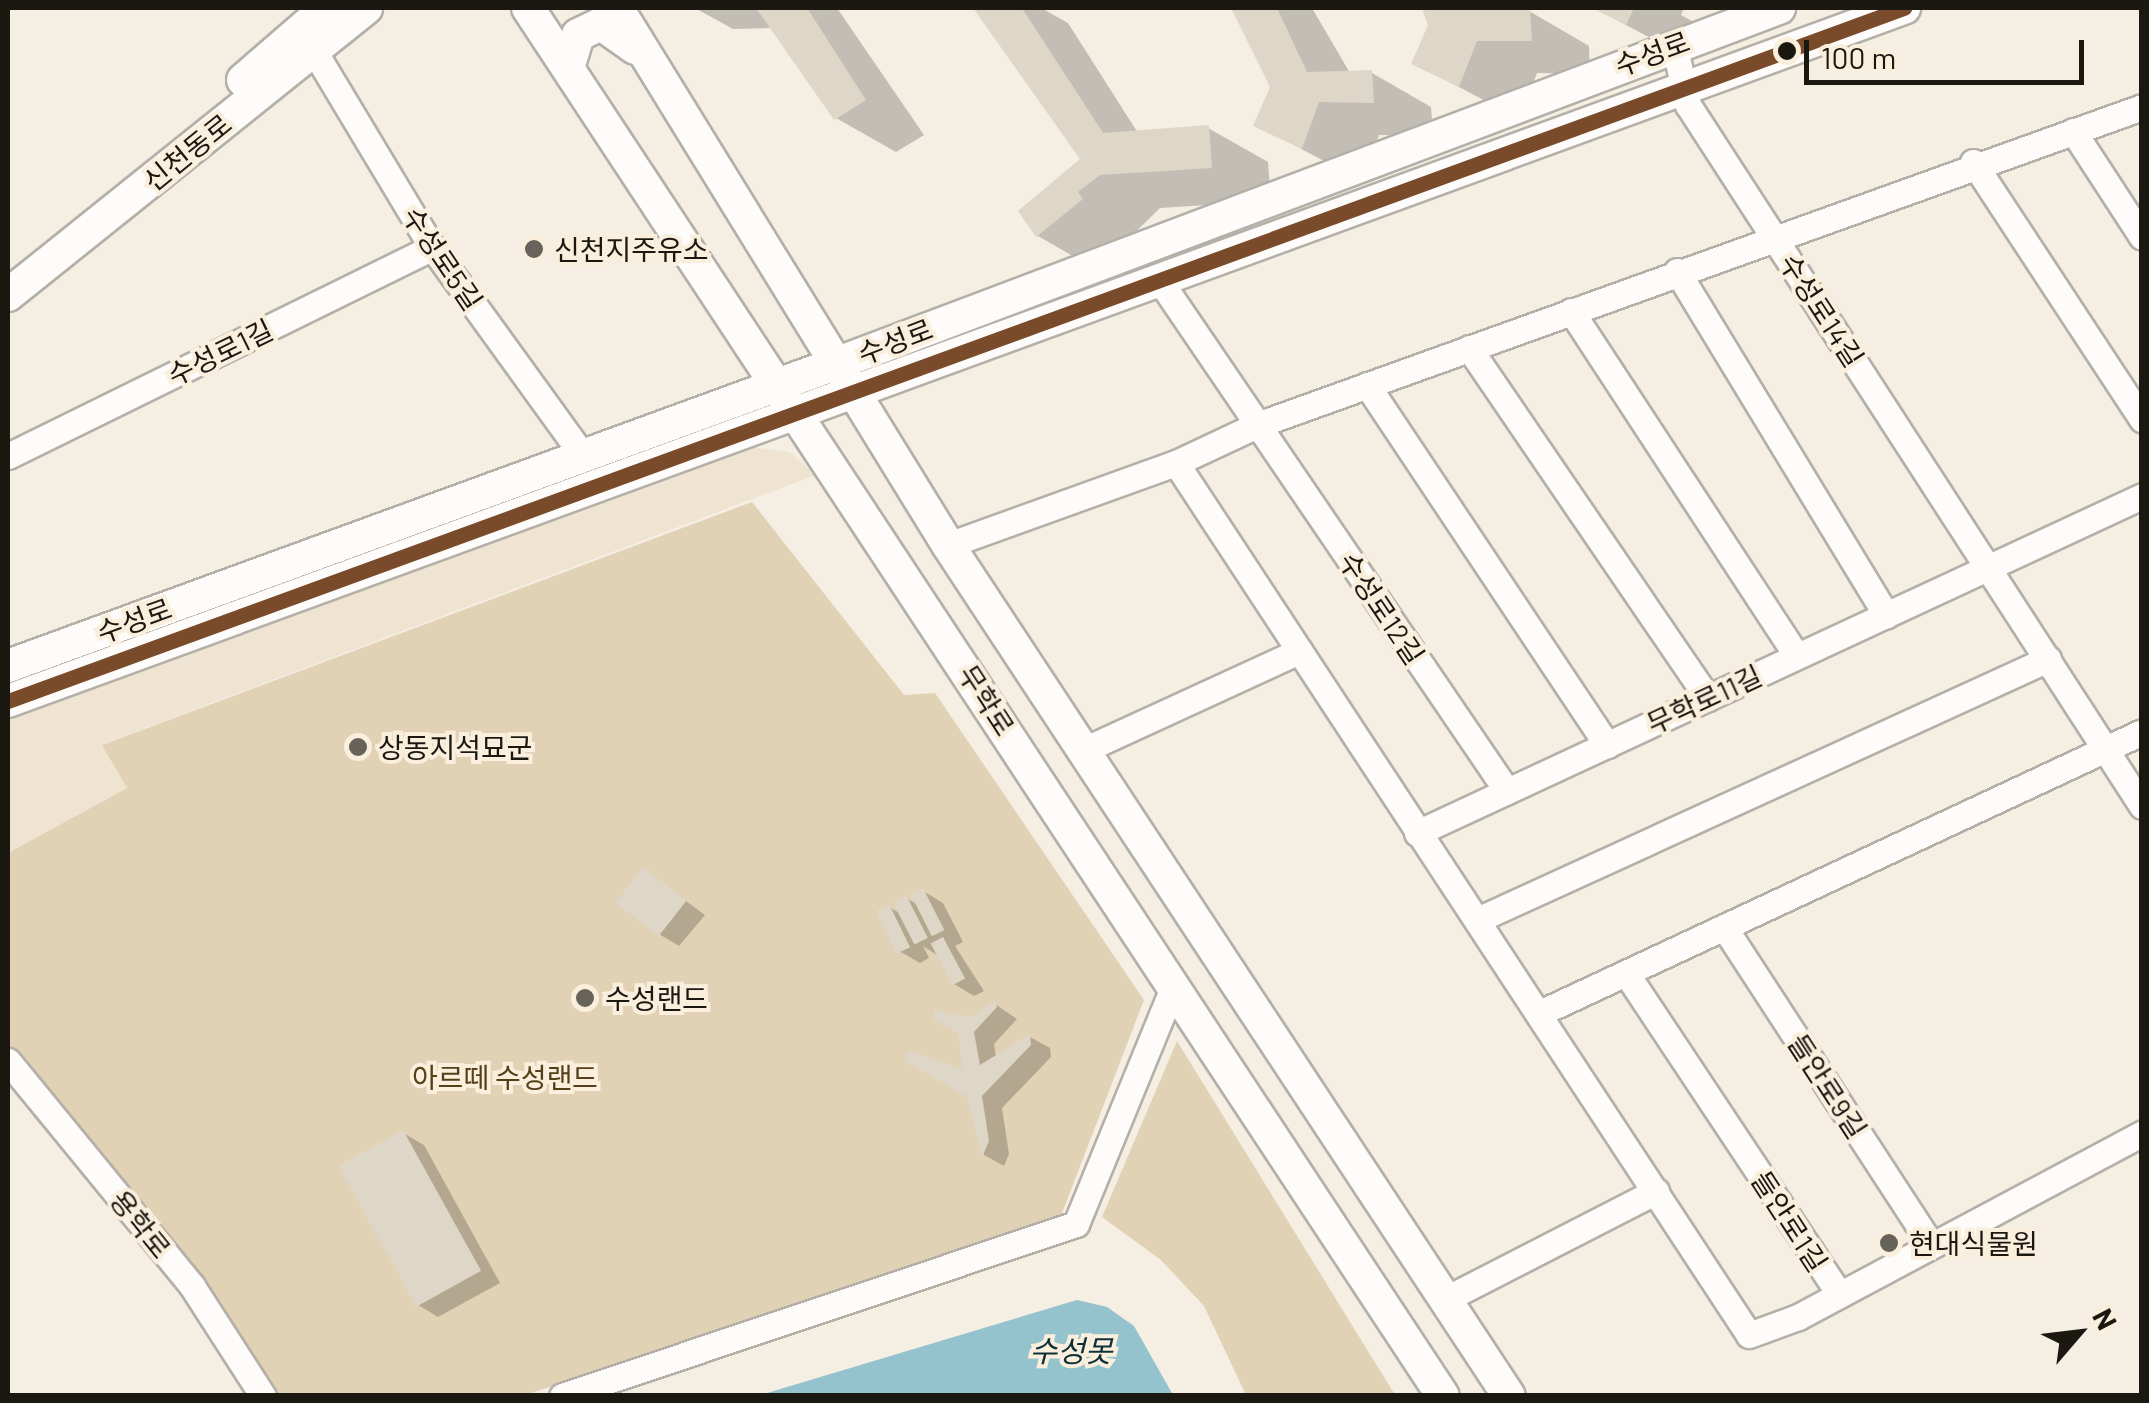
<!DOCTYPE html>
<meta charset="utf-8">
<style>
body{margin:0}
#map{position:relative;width:2149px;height:1403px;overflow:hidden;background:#f4eee3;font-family:Barlow,"Noto Sans KR",sans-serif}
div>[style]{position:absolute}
.built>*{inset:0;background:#efe4d2}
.green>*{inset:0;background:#e1d1b5}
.water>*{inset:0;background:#95c3cd}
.shadow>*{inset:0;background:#0003}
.building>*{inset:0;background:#ded6c7;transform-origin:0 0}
.roads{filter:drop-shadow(2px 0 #b4b0a8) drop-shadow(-2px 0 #b4b0a8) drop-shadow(0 2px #b4b0a8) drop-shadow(0 -2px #b4b0a8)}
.minor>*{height:25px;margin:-12.5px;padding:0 12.5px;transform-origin:12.5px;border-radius:12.5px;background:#fdfcfb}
.major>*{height:32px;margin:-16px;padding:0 16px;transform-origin:16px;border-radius:16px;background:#fdfcfb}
.bus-1>*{height:15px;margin:-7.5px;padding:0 7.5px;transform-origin:7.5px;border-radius:7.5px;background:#7a4b2a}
.dots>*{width:28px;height:28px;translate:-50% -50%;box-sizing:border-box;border:5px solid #faefdd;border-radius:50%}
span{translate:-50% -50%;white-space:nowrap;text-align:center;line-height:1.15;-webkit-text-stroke:8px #faefdd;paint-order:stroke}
.street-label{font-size:28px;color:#1b1711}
.poi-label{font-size:28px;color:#1b1711}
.left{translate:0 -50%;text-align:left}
.park-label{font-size:28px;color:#544018}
.water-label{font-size:30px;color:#0d2f38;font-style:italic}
.frame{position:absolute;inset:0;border:10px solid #1b1711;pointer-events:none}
.north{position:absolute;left:2029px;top:1283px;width:100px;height:100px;-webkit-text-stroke:8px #faefdd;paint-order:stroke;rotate:62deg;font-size:28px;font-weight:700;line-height:40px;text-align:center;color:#1b1711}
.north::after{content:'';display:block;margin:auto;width:35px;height:45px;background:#1b1711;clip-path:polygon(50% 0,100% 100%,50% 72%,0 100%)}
.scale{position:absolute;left:1804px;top:40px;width:280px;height:45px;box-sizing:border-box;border:5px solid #1b1711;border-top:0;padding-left:12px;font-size:30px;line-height:35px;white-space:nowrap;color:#1b1711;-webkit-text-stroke:8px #faefdd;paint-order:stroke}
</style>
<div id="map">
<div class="built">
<i style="clip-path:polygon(748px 447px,790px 452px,816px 475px,103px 744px,127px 788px,8px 853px,8px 719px)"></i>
</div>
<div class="green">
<i style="clip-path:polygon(752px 502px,904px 695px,935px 693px,1144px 1000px,1059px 1221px,525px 1395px,277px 1395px,8px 1060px,8px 853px,127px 788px,102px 745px)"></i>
<i style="clip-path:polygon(1177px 1041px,1395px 1395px,1246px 1395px,1204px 1306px,1161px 1260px,1102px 1217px)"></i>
</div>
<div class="water">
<i style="clip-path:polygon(1077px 1300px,1107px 1307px,1134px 1326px,1173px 1395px,760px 1395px)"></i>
</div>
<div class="shadow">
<i style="clip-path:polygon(695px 8px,837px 8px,924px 135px,896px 152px,836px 118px,773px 28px,733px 29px)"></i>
<i style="clip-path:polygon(978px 8px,1041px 8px,1068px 23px,1138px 133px,1208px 128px,1268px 162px,1271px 201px,1160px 208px,1097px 270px,1038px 236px,1021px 211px,1084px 159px)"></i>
<i style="clip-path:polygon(1231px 8px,1312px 8px,1350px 73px,1372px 73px,1431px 107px,1433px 136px,1379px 135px,1362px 181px,1256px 125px,1273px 87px,1264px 59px)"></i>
<i style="clip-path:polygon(1425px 8px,1529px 11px,1589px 46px,1590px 74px,1537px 73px,1519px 119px,1414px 63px,1431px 26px)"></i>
<i style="clip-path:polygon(1594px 8px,1684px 8px,1681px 15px,1701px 26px,1686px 57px)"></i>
<i style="clip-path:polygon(644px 870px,705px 915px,679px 946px,659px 934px)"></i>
<i style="clip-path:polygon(923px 891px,943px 903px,963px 942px,955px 946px,984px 991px,974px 996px,954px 984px,937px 955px,923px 946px,929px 958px,920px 963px,899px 951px,889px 907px,903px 915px,906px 898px,918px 905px)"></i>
<i style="clip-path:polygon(995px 1004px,1017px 1019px,994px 1044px,996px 1058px,1030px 1037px,1050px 1048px,1051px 1057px,1002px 1108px,1009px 1154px,1004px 1166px,984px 1155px,965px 1072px,969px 1020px)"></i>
<i style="clip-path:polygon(403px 1133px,424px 1145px,500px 1283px,438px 1317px,418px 1305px)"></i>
</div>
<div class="building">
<i style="clip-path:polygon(756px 8px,807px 8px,866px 100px,834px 120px)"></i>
<i style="clip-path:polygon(973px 8px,1022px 8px,1103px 133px,1209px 125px,1212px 168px,1100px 175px,1078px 192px,1083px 199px,1036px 237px,1018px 211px,1080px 159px)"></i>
<i style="clip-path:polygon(1231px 8px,1277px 8px,1307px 72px,1372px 70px,1374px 103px,1319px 102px,1302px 149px,1253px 126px,1270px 87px)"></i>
<i style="clip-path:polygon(1422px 8px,1530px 9px,1532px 41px,1477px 41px,1459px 87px,1411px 64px,1428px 25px)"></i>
<i style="clip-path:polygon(1592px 8px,1634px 8px,1626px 25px)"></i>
<i style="left:643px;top:867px;width:55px;height:45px;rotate:38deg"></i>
<i style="left:923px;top:888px;width:47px;height:14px;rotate:63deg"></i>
<i style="left:906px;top:895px;width:48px;height:15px;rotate:63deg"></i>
<i style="left:889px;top:904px;width:48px;height:15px;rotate:64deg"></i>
<i style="left:943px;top:937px;width:47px;height:14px;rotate:62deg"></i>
<i style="clip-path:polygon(995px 1001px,997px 1007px,974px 1032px,980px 1065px,1030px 1034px,1031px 1045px,982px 1096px,989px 1141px,982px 1157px,967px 1097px,905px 1061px,907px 1051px,962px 1069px,958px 1033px,934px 1020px,934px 1010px,969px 1017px)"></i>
<i style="left:403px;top:1130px;width:161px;height:74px;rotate:61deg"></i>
</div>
<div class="roads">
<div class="minor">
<i style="left:1674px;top:45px;width:62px;rotate:76.9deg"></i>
<i style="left:1688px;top:105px;width:835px;rotate:57.07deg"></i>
<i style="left:314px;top:51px;width:229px;rotate:59deg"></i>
<i style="left:432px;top:247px;width:259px;rotate:54.1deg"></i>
<i style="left:2073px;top:131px;width:126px;rotate:56.9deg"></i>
<i style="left:1973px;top:162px;width:308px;rotate:56.7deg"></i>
<i style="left:1677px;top:271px;width:403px;rotate:58.7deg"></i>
<i style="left:1160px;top:281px;width:617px;rotate:55.77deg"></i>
<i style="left:1571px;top:311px;width:412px;rotate:56.8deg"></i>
<i style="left:1469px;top:348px;width:424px;rotate:55.7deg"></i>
<i style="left:1367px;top:385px;width:433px;rotate:56.3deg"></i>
<i style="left:8px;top:456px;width:473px;rotate:-26.2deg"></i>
<i style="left:1176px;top:463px;width:1043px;rotate:56.69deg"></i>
<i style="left:1749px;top:1335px;width:52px;rotate:-20.2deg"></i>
<i style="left:1798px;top:1317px;width:390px;rotate:-28.1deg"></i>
<i style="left:948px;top:545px;width:242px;rotate:-19.8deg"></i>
<i style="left:1176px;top:463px;width:89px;rotate:-25.1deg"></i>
<i style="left:1257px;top:425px;width:940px;rotate:-19.76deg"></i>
<i style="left:1084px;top:750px;width:237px;rotate:-24.7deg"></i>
<i style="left:1417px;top:833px;width:799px;rotate:-24.93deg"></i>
<i style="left:1477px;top:920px;width:628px;rotate:-24.56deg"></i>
<i style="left:1724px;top:927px;width:379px;rotate:56.9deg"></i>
<i style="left:1626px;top:973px;width:385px;rotate:56.4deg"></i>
<i style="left:1540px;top:1013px;width:664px;rotate:-25.02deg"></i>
<i style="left:8px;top:1061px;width:291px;rotate:50.7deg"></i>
<i style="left:192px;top:1286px;width:131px;rotate:57.2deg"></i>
<i style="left:1448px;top:1298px;width:234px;rotate:-27.2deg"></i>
<i style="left:562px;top:1396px;width:542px;rotate:-18.5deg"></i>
<i style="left:1076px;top:1224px;width:258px;rotate:-67.7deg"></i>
</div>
<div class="major">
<i style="left:528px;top:8px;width:1662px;rotate:56.61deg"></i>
<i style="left:617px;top:8px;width:631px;rotate:58.35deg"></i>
<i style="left:948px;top:545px;width:1019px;rotate:56.61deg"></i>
<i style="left:569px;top:65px;width:31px;rotate:-73deg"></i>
<i style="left:578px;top:35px;width:25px;rotate:-26deg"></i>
<i style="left:601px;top:24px;width:42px;rotate:35.2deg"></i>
<i style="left:243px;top:80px;width:110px;rotate:-40.9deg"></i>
<i style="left:8px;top:295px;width:459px;rotate:-38.7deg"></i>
<i style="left:8px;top:666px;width:884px;rotate:-20.06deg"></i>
<i style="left:838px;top:363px;width:1006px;rotate:-20.67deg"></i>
<i style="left:8px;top:701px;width:2019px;rotate:-20.08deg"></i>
</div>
</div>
<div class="bus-1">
<i style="left:8px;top:701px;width:2019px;rotate:-20.08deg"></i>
</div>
<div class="dots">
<i style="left:1787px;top:51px;background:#1b1711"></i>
<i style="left:534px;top:249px;background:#67625a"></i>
<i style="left:358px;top:747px;background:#67625a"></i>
<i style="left:585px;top:998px;background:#67625a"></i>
<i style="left:1889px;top:1243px;background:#67625a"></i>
</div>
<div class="street-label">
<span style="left:1652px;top:53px;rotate:-20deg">수성로</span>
<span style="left:187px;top:152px;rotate:-39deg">신천동로</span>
<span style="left:443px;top:258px;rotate:56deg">수성로5길</span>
<span style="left:1822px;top:310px;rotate:57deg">수성로14길</span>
<span style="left:895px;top:341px;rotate:-21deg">수성로</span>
<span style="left:220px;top:352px;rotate:-26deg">수성로1길</span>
<span style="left:1382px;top:608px;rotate:56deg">수성로12길</span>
<span style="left:134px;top:620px;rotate:-20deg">수성로</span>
<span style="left:1704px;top:699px;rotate:-25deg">무학로11길</span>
<span style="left:987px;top:700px;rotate:57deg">무학로</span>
<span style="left:1828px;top:1086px;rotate:57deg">들안로9길</span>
<span style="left:1790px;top:1221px;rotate:57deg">들안로1길</span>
<span style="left:141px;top:1224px;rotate:51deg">용학로</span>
</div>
<div class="poi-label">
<span class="left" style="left:554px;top:249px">신천지주유소</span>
<span class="left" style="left:378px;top:747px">상동지석묘군</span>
<span class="left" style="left:605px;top:998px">수성랜드</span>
<span class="left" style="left:1909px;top:1243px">현대식물원</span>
</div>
<div class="park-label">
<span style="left:505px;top:1077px">아르떼 수성랜드</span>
</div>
<div class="water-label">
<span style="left:1071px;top:1350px">수성못</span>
</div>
<div class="frame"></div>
<div class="north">N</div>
<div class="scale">100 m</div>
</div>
